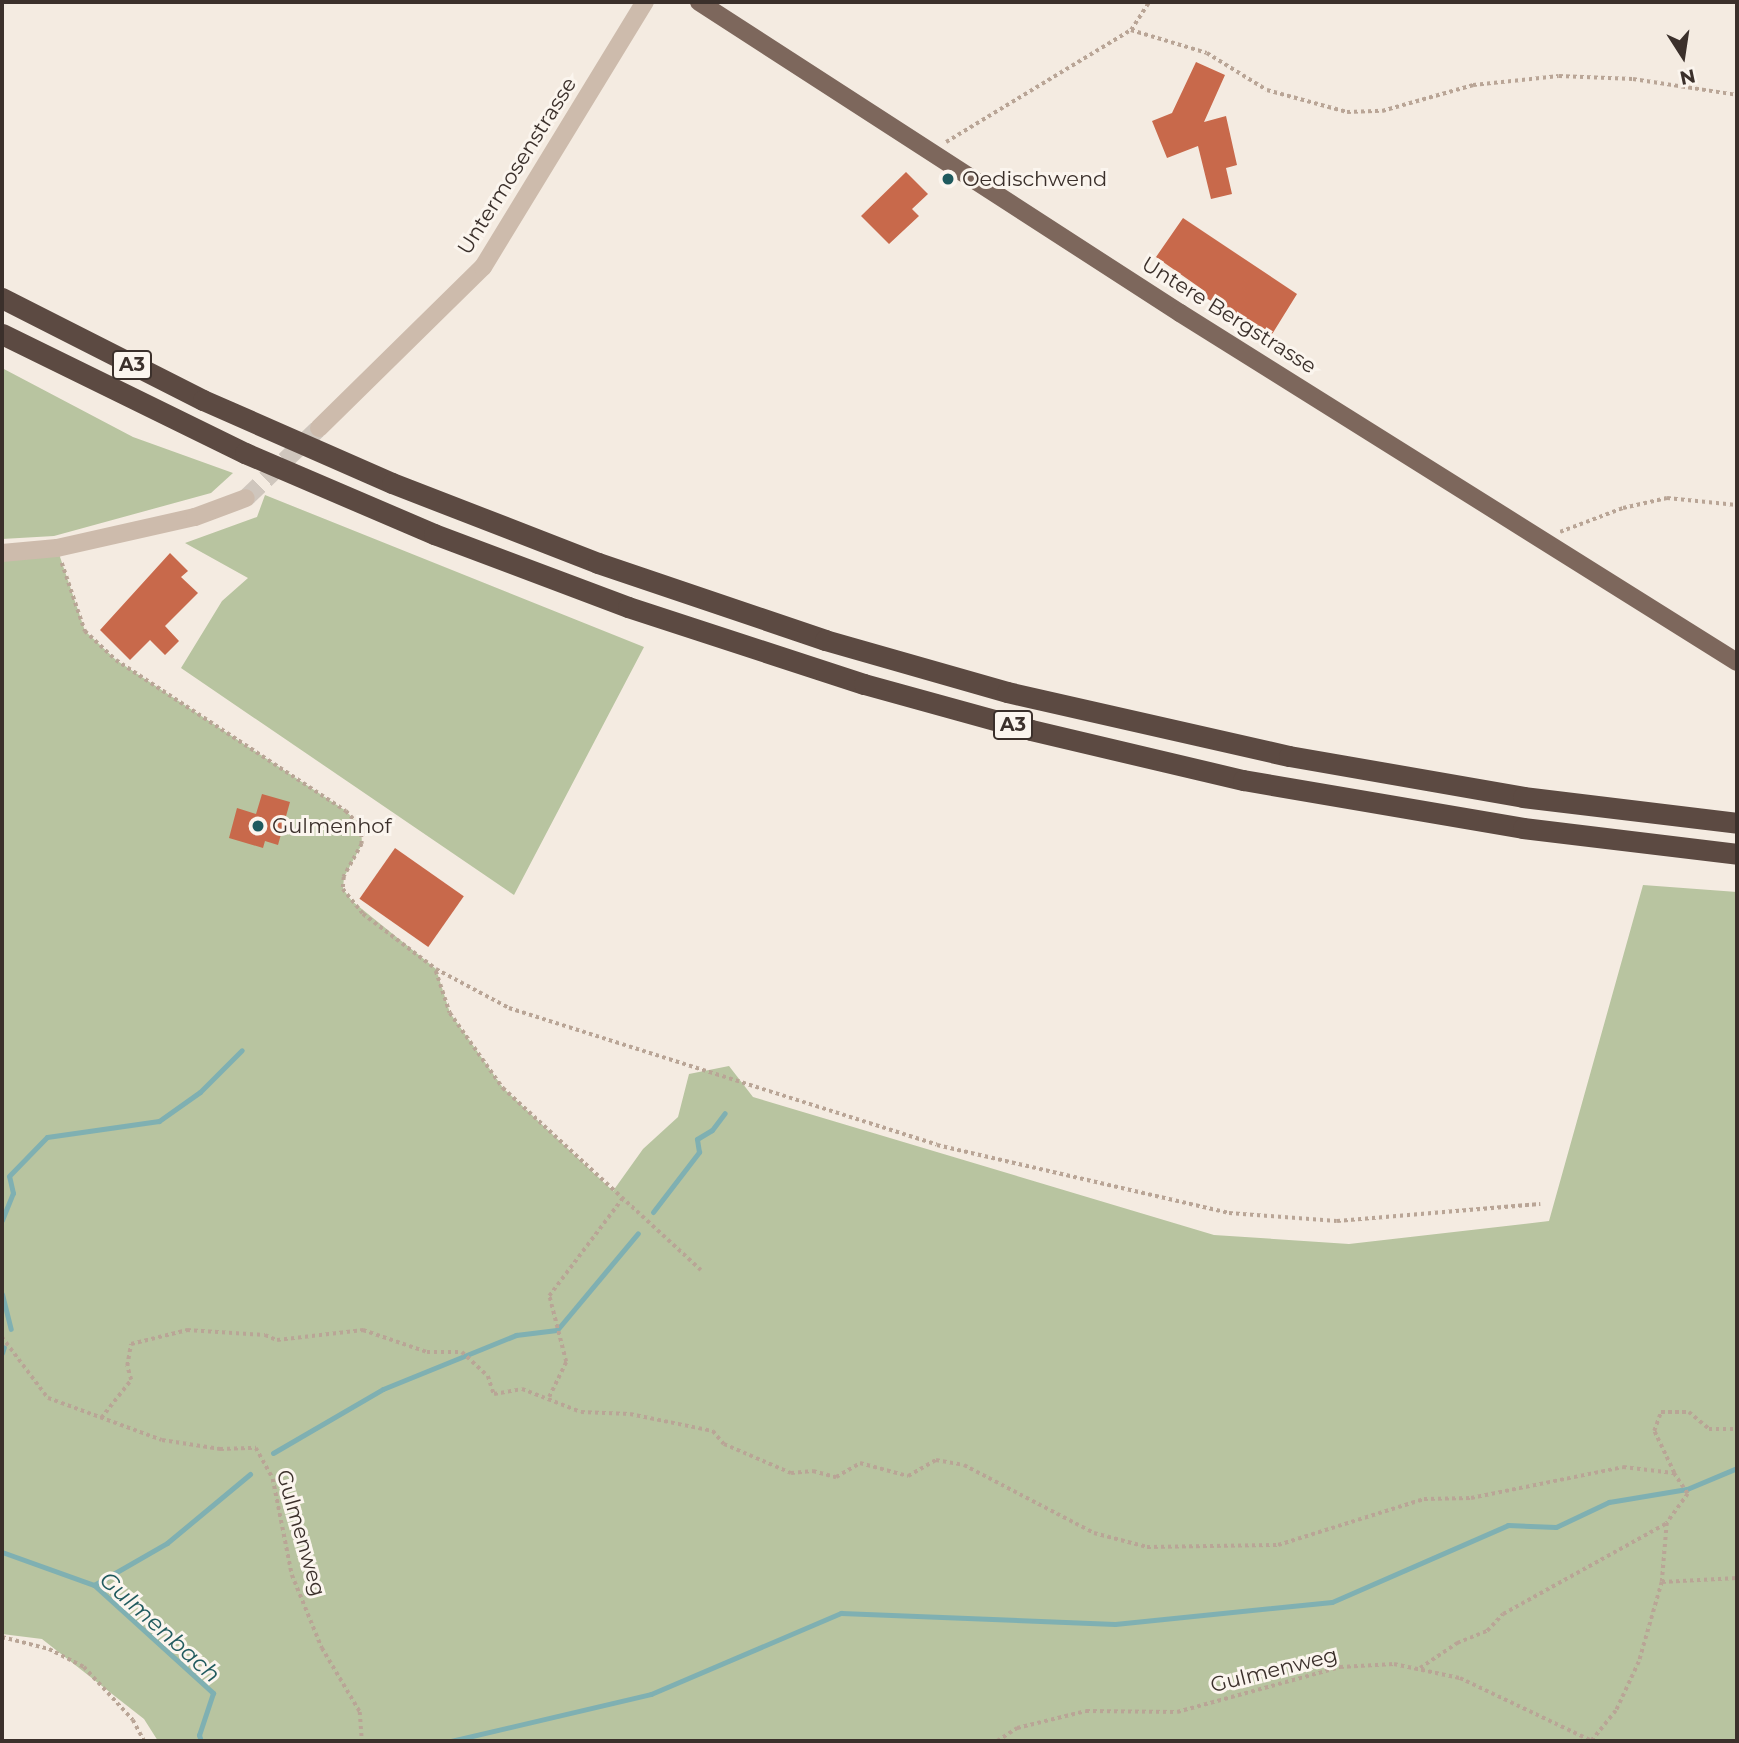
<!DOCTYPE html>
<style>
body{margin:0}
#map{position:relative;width:1739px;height:1743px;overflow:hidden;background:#f4ebe1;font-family:Montserrat,sans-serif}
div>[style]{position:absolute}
.green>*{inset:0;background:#b8c4a0}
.stream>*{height:5px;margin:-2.5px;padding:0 2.5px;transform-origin:2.5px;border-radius:2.5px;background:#7fb0b2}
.building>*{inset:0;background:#c8694b;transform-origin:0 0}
.minor-tunnel>*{height:18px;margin-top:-9px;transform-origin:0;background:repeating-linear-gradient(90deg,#cfc6bd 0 18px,transparent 0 27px)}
.path>*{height:3.5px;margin-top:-1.75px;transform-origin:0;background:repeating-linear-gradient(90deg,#b9a596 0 3.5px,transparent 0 7px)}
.minor>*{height:18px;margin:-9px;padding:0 9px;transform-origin:9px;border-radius:9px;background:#cdbbac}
.major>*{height:18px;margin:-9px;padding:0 9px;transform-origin:9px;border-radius:9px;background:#7d675c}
.highway>*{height:21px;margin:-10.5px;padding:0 10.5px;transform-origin:10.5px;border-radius:10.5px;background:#5c4a42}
.dots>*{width:19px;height:19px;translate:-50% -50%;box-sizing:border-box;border:4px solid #fbf5ee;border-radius:50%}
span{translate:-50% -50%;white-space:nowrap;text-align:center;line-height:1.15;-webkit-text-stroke:6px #fbf5ee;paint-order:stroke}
.shield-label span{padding:2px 5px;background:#fbf5ee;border:2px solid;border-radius:5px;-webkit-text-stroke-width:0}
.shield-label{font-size:19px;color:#3b302b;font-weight:700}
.street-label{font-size:21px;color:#3b302b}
.poi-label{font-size:21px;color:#3b302b}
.left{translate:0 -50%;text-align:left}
.water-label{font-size:23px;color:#1f5a5e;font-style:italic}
.frame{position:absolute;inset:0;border:4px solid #3b302b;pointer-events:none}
.north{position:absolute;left:1648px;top:21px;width:70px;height:70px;-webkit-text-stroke:5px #fbf5ee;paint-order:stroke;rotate:168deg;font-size:19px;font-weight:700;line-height:28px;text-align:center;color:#3b302b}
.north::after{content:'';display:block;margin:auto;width:24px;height:32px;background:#3b302b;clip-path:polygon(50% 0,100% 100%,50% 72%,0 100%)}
</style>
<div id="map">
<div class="green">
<i style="clip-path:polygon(2px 368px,133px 437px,233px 473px,211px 493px,54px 536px,2px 539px)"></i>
<i style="clip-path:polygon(265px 495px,644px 647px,514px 895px,181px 668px,222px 601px,248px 578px,185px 543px,257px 517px)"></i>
<i style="clip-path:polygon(57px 548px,85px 631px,116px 660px,346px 811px,361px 827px,362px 844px,344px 877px,343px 889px,352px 901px,436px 969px,450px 1013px,503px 1088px,613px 1191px,643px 1149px,678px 1117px,689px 1074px,729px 1066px,753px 1097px,1214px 1235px,1349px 1244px,1549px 1221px,1643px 885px,1737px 892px,1737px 1741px,158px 1741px,144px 1719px,42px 1639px,2px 1634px,2px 553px)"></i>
</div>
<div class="stream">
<i style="left:653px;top:1212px;width:76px;rotate:-52.5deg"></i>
<i style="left:699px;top:1152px;width:13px;rotate:-99deg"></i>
<i style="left:697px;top:1139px;width:17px;rotate:-31deg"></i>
<i style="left:712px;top:1130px;width:21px;rotate:-53deg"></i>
<i style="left:2px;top:1220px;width:29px;rotate:-68deg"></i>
<i style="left:13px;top:1193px;width:17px;rotate:-103deg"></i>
<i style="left:9px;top:1176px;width:54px;rotate:-45.7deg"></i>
<i style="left:47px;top:1137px;width:113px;rotate:-8.1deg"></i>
<i style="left:159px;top:1121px;width:50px;rotate:-35.3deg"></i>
<i style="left:200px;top:1092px;width:59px;rotate:-45deg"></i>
<i style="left:2px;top:1294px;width:36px;rotate:76deg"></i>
<i style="left:2px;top:1353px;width:6px;rotate:-72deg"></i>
<i style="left:273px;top:1453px;width:127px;rotate:-30.2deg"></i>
<i style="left:383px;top:1389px;width:144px;rotate:-22.1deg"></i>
<i style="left:516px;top:1335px;width:41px;rotate:-7deg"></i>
<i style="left:557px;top:1330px;width:126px;rotate:-50.1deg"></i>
<i style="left:2px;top:1552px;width:98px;rotate:19.7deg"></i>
<i style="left:94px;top:1585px;width:161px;rotate:42.2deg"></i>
<i style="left:213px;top:1693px;width:44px;rotate:108.4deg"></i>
<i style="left:199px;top:1735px;width:6px;rotate:72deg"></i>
<i style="left:94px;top:1585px;width:84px;rotate:-29.9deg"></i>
<i style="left:167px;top:1543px;width:108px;rotate:-39.7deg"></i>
<i style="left:451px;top:1741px;width:205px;rotate:-13.2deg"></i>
<i style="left:651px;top:1694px;width:207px;rotate:-23.1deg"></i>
<i style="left:841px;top:1613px;width:274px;rotate:2.3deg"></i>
<i style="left:1115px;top:1624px;width:218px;rotate:-5.8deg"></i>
<i style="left:1332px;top:1602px;width:192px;rotate:-23.6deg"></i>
<i style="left:1508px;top:1525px;width:48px;rotate:2.4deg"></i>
<i style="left:1556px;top:1527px;width:59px;rotate:-25.3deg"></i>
<i style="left:1609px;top:1502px;width:79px;rotate:-9.5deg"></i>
<i style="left:1687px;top:1489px;width:54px;rotate:-22.8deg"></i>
</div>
<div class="building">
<i style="clip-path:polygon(1196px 62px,1225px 75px,1204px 122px,1226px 116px,1237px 165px,1226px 168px,1232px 194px,1211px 199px,1198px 146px,1167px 158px,1152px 121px,1172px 113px)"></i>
<i style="clip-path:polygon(906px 172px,928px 194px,912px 209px,919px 216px,889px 244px,861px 216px)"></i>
<i style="clip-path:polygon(1183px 218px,1297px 294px,1269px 339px,1203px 298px,1206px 292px,1156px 257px)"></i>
<i style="clip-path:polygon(170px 553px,188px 571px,181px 577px,198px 593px,165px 626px,179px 641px,165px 655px,150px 640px,130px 660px,100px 630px)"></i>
<i style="clip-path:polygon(262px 794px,290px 802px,278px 845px,265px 841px,263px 848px,229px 838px,237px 808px,256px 814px)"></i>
<i style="left:395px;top:848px;width:84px;height:62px;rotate:35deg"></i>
</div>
<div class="minor-tunnel">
<i style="left:246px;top:498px;width:101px;rotate:-43.8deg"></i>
</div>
<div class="path">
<i style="left:1131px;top:30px;width:79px;rotate:16.8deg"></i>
<i style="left:1207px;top:53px;width:70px;rotate:31.7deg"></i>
<i style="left:1267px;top:90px;width:83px;rotate:15.4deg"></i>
<i style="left:1347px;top:112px;width:35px;rotate:-2deg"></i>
<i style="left:1382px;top:111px;width:95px;rotate:-15.9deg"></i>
<i style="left:1473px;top:85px;width:86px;rotate:-6deg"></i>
<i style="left:1559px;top:76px;width:74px;rotate:2.3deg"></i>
<i style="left:1633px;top:79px;width:105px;rotate:8.7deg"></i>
<i style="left:946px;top:142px;width:216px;rotate:-31.2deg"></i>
<i style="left:1131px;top:30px;width:33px;rotate:-57deg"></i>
<i style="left:1560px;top:532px;width:67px;rotate:-20.9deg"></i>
<i style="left:1623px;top:508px;width:45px;rotate:-12.8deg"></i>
<i style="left:1667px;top:498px;width:70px;rotate:5.7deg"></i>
<i style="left:62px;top:563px;width:72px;rotate:71.3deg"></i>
<i style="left:85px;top:631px;width:42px;rotate:43.1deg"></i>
<i style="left:116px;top:660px;width:275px;rotate:33.3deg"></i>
<i style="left:346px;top:811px;width:22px;rotate:47deg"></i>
<i style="left:361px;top:827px;width:17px;rotate:87deg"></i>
<i style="left:362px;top:844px;width:38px;rotate:119deg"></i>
<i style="left:344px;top:877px;width:12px;rotate:95deg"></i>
<i style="left:343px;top:889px;width:32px;rotate:51deg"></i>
<i style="left:363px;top:914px;width:91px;rotate:37deg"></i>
<i style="left:436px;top:969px;width:83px;rotate:28.1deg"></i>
<i style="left:509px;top:1008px;width:449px;rotate:17.7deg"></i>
<i style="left:937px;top:1145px;width:300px;rotate:13.1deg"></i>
<i style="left:1229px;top:1213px;width:108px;rotate:4.2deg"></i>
<i style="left:1337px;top:1221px;width:204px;rotate:-4.8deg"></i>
<i style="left:436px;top:971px;width:44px;rotate:71.6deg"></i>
<i style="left:450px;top:1013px;width:92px;rotate:54.8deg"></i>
<i style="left:503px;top:1088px;width:269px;rotate:42.6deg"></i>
<i style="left:2px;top:1337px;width:76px;rotate:53deg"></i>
<i style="left:48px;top:1398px;width:121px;rotate:20.2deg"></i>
<i style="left:162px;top:1440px;width:59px;rotate:8.8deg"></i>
<i style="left:220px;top:1449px;width:36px;rotate:-2deg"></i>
<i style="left:256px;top:1448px;width:35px;rotate:61deg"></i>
<i style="left:273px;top:1479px;width:98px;rotate:78.8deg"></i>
<i style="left:292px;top:1575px;width:79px;rotate:67.7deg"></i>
<i style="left:322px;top:1648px;width:74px;rotate:59.3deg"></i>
<i style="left:360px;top:1712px;width:29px;rotate:86deg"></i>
<i style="left:549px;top:1397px;width:39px;rotate:-64deg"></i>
<i style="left:566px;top:1362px;width:68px;rotate:-104.4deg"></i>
<i style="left:549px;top:1296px;width:121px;rotate:-53deg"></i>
<i style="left:101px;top:1418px;width:48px;rotate:-51.7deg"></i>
<i style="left:131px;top:1380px;width:15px;rotate:-106deg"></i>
<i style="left:127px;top:1366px;width:22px;rotate:-80deg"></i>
<i style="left:131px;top:1344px;width:58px;rotate:-14deg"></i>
<i style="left:187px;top:1330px;width:78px;rotate:3.7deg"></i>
<i style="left:265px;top:1335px;width:13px;rotate:23deg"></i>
<i style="left:277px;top:1340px;width:87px;rotate:-6.6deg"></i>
<i style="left:363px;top:1330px;width:68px;rotate:19deg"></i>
<i style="left:427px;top:1352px;width:35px"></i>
<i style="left:462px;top:1352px;width:35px;rotate:43deg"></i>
<i style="left:488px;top:1376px;width:19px;rotate:72deg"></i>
<i style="left:494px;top:1394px;width:28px;rotate:-10deg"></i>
<i style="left:522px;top:1389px;width:63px;rotate:21.3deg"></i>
<i style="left:581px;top:1412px;width:49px;rotate:2.3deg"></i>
<i style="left:630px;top:1414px;width:85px;rotate:11.6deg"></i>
<i style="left:713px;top:1431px;width:17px;rotate:50deg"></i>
<i style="left:724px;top:1444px;width:73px;rotate:23.4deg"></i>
<i style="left:791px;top:1473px;width:22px;rotate:-5deg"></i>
<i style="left:813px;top:1471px;width:24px;rotate:15deg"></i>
<i style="left:836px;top:1477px;width:28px;rotate:-30deg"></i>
<i style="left:860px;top:1463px;width:50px;rotate:15.2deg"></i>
<i style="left:908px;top:1476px;width:32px;rotate:-30deg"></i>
<i style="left:936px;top:1460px;width:28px;rotate:10deg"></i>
<i style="left:964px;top:1465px;width:147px;rotate:27.6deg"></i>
<i style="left:1094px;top:1533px;width:55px;rotate:14.8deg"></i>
<i style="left:1147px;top:1547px;width:131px;rotate:-0.9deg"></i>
<i style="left:1278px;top:1545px;width:153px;rotate:-17.5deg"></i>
<i style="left:1424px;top:1499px;width:47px;rotate:-1.2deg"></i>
<i style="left:1471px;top:1498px;width:155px;rotate:-11.5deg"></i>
<i style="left:1623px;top:1467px;width:51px;rotate:6.7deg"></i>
<i style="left:1674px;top:1473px;width:25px;rotate:56deg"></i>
<i style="left:1688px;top:1494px;width:36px;rotate:126deg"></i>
<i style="left:1667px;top:1523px;width:59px;rotate:94.8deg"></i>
<i style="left:1662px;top:1582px;width:83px;rotate:106deg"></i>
<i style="left:1639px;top:1662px;width:54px;rotate:115.1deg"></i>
<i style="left:1616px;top:1711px;width:38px;rotate:129deg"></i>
<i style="left:1674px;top:1473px;width:47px;rotate:-115.5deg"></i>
<i style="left:1654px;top:1431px;width:20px;rotate:-70deg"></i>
<i style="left:1661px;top:1412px;width:28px"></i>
<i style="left:1689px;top:1412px;width:26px;rotate:40deg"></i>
<i style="left:1709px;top:1429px;width:28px"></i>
<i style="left:1662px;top:1582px;width:75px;rotate:-3.1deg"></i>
<i style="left:2px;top:1637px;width:49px;rotate:14.3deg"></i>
<i style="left:49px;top:1649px;width:39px;rotate:27deg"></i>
<i style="left:84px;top:1667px;width:72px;rotate:47.2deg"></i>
<i style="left:133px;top:1720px;width:24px;rotate:62deg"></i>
<i style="left:1420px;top:1668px;width:45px;rotate:-34deg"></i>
<i style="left:1457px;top:1643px;width:32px;rotate:-22deg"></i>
<i style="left:1487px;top:1631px;width:23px;rotate:-47deg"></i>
<i style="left:1503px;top:1614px;width:188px;rotate:-29deg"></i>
<i style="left:997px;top:1741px;width:24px;rotate:-33deg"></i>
<i style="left:1017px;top:1728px;width:71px;rotate:-13.8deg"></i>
<i style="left:1086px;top:1711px;width:91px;rotate:0.6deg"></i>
<i style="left:1177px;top:1712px;width:169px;rotate:-15.4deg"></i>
<i style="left:1340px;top:1667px;width:54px;rotate:-3.2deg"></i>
<i style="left:1394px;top:1664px;width:67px;rotate:12deg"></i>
<i style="left:1460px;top:1678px;width:146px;rotate:25.5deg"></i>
</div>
<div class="minor">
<i style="left:319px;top:428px;width:230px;rotate:-44.5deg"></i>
<i style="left:483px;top:267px;width:311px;rotate:-58.6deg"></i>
<i style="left:2px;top:553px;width:55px;rotate:-5.2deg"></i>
<i style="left:57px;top:548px;width:141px;rotate:-12.7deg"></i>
<i style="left:195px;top:517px;width:54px;rotate:-20.4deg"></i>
</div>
<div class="major">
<i style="left:699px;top:2px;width:573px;rotate:32.89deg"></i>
<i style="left:1180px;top:313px;width:657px;rotate:32.07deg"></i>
</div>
<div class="highway">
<i style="left:2px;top:298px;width:225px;rotate:26.9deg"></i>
<i style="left:203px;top:400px;width:206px;rotate:23.7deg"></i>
<i style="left:392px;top:483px;width:221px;rotate:21.2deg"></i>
<i style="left:598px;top:563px;width:240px;rotate:18.7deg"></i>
<i style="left:825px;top:640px;width:189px;rotate:15.9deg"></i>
<i style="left:1007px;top:692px;width:289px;rotate:12.8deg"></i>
<i style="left:1289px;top:756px;width:238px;rotate:9.9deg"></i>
<i style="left:1523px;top:797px;width:216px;rotate:6.9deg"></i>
<i style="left:2px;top:334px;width:271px;rotate:26.1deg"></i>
<i style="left:245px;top:453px;width:206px;rotate:23.2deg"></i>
<i style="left:434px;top:534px;width:207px;rotate:20.6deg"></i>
<i style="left:628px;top:607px;width:248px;rotate:18.1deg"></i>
<i style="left:864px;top:684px;width:173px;rotate:15.4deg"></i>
<i style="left:1031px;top:730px;width:218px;rotate:13.3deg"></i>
<i style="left:1243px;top:780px;width:284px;rotate:9.7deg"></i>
<i style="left:1523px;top:828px;width:216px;rotate:6.9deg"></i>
</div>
<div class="dots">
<i style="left:948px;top:179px;background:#1f5a5e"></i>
<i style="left:258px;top:826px;background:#1f5a5e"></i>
</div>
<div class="shield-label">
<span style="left:132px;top:365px">A3</span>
<span style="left:1013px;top:725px">A3</span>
</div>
<div class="street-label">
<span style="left:517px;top:166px;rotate:-58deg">Untermosenstrasse</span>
<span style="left:1229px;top:315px;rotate:32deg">Untere Bergstrasse</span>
<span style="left:301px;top:1533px;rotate:74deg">Gulmenweg</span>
<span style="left:1274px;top:1670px;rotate:-14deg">Gulmenweg</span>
</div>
<div class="poi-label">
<span class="left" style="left:962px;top:179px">Oedischwend</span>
<span class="left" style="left:272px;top:826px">Gulmenhof</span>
</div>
<div class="water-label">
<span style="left:160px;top:1627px;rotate:42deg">Gulmenbach</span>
</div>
<div class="frame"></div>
<div class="north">N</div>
</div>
